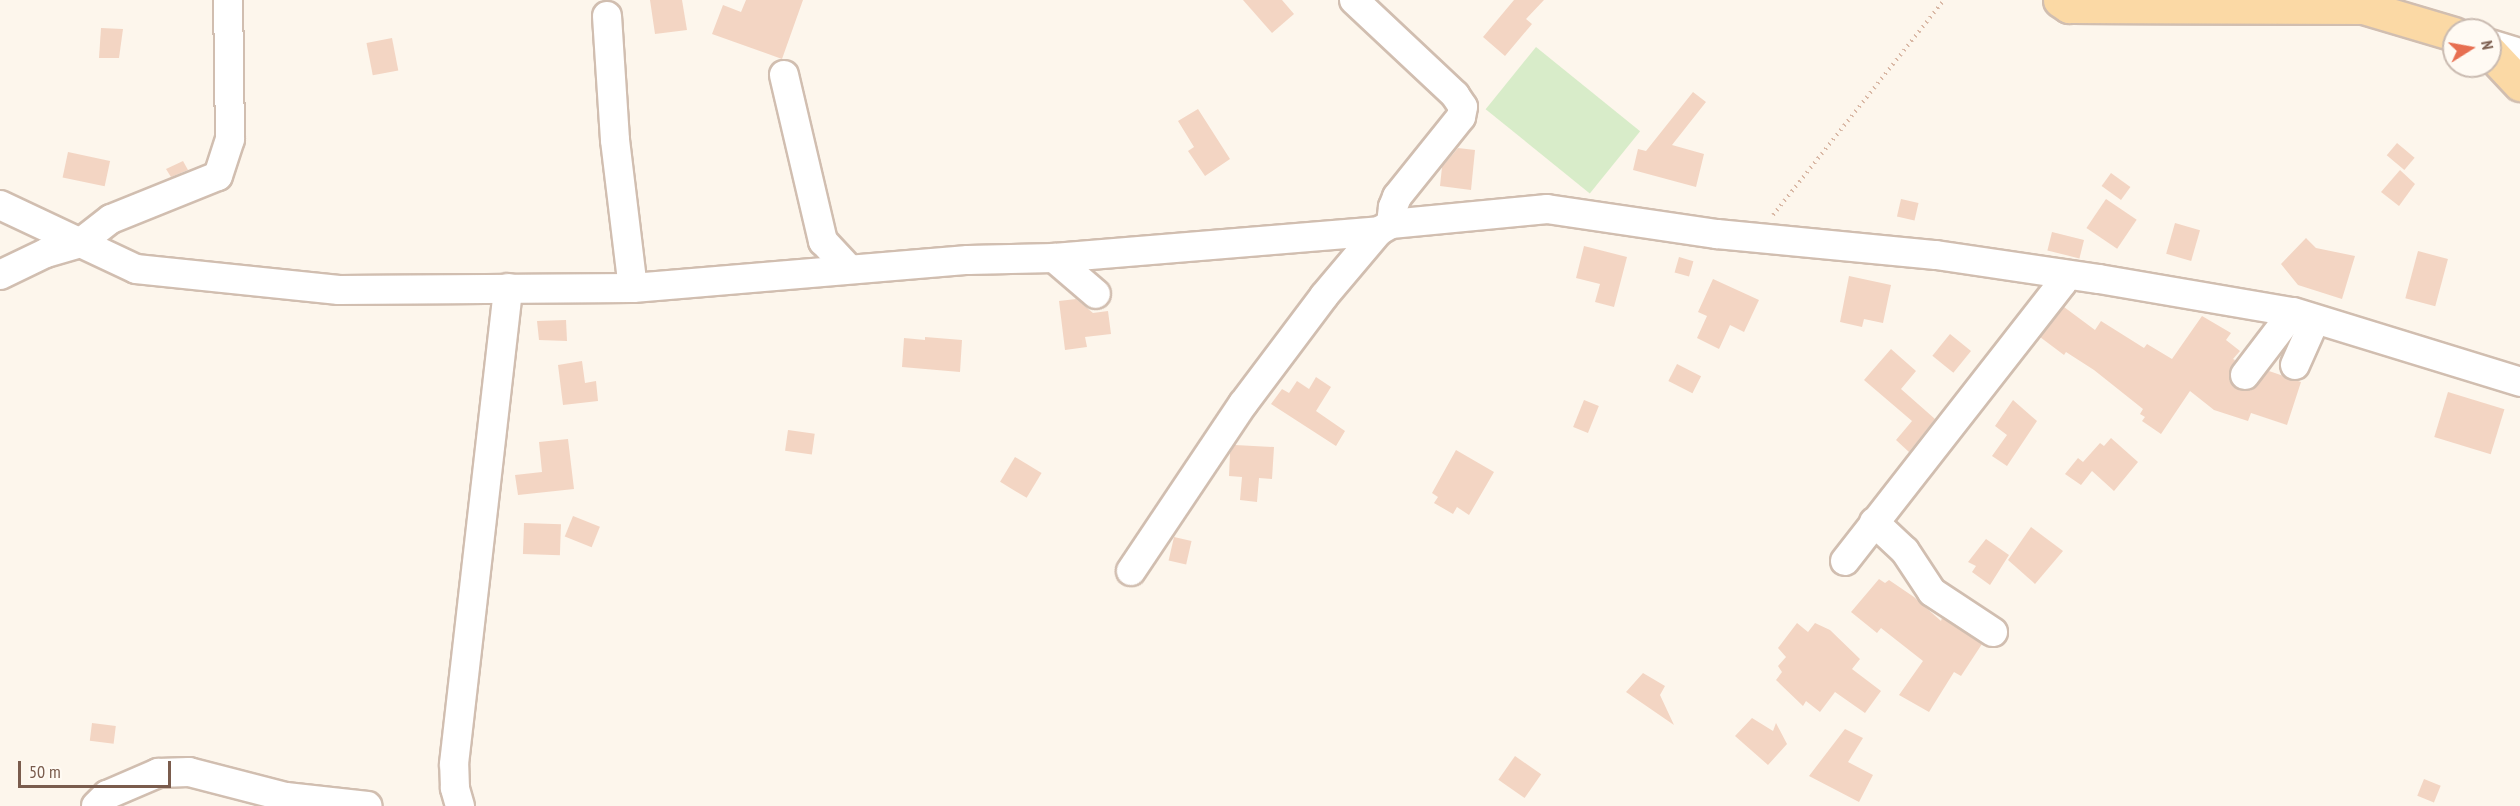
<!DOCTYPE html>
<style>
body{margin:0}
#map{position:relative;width:2520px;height:806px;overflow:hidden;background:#fdf6ec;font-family:"PT Sans Narrow",sans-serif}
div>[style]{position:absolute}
.green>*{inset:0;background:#d8ecc9;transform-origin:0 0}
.building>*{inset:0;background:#f3d5c3;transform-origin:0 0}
.path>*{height:4px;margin-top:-2px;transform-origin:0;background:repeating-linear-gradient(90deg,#d9b8a5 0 1.5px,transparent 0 6px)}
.roads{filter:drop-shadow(2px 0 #d1beb0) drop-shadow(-2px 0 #d1beb0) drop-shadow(0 2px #d1beb0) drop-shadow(0 -2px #d1beb0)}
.minor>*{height:28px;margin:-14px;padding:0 14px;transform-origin:14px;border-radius:14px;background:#fff}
.major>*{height:33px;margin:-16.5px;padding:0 16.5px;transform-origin:16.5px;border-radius:16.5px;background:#fbd9a5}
span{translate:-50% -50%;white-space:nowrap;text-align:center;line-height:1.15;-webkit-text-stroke:6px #fffaf3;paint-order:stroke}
.north{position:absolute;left:2442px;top:18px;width:60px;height:60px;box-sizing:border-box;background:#fffaf3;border:2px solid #cabbb1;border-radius:50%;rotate:79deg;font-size:16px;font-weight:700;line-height:24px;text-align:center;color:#7a5c4d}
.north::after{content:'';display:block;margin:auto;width:21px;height:27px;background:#e76f51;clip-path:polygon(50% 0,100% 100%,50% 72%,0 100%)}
.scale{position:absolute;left:18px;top:761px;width:153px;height:27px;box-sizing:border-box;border:3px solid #7a5c4d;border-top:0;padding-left:8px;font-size:18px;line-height:21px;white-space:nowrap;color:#7a5c4d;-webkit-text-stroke:4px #fffaf3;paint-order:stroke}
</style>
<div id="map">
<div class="green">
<i style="left:1536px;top:47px;width:134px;height:80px;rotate:39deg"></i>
</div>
<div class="building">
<i style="clip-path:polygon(650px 0,682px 0,687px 30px,655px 34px)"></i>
<i style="clip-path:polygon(746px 0,803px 0,782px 59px,712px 34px,723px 5px,741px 12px)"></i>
<i style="clip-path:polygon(1243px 0,1282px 0,1294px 14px,1272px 33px)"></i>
<i style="clip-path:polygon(1514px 0,1544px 0,1526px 19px,1532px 24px,1505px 56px,1483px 37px)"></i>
<i style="clip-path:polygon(101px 28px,123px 29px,119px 58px,99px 58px)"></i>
<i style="left:392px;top:38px;width:33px;height:26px;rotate:79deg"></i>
<i style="clip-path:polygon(1693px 92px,1706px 102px,1672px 145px,1704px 154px,1696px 187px,1633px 170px,1638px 149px,1646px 151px)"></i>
<i style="clip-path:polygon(1198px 109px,1230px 159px,1205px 176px,1188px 151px,1194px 147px,1178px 121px)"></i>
<i style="left:2397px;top:143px;width:23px;height:16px;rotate:40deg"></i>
<i style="clip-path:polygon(1458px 148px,1475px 150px,1471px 190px,1440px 186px,1442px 167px)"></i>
<i style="left:68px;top:152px;width:43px;height:26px;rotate:12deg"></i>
<i style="clip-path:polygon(183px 161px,188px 170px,171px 177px,166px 169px)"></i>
<i style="clip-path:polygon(2400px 170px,2415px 184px,2399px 206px,2381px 192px)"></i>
<i style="left:2111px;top:173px;width:24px;height:16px;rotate:36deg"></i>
<i style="left:1901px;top:199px;width:18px;height:18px;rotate:13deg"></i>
<i style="left:2106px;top:199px;width:37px;height:35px;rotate:34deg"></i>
<i style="left:2175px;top:223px;width:26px;height:32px;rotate:16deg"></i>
<i style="left:2052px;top:232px;width:33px;height:19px;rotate:14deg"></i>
<i style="clip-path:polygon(2306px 238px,2316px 248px,2355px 256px,2342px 299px,2298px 285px,2281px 264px)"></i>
<i style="clip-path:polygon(1584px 246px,1627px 257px,1614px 307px,1595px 302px,1600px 284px,1576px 278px)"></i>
<i style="left:2418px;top:251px;width:31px;height:49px;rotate:15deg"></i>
<i style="left:1679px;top:257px;width:15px;height:16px;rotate:16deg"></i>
<i style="clip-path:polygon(1849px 276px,1891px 285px,1883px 323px,1864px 319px,1862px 327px,1840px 322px)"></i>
<i style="clip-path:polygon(1713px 279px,1759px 300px,1744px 332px,1730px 325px,1719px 349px,1697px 338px,1707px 316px,1698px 312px)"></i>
<i style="clip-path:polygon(1076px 299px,1093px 313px,1108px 311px,1111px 334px,1085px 337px,1087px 347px,1065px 350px,1059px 301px)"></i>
<i style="clip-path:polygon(2064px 307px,2095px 330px,2101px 321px,2144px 348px,2147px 344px,2172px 359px,2202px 316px,2231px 333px,2226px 340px,2240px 351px,2233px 359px,2235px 360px,2229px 373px,2230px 382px,2236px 388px,2243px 391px,2252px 390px,2269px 371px,2301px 382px,2287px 425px,2251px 413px,2248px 421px,2214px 410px,2190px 391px,2161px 434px,2142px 421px,2145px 417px,2140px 414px,2143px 409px,2094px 370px,2066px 352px,2064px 355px,2040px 337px)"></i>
<i style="clip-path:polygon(566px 320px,567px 341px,539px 340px,537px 321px)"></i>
<i style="left:1950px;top:334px;width:27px;height:28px;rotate:39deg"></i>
<i style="clip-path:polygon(925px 337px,962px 340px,960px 372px,902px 367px,904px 338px,925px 340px)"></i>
<i style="clip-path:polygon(1891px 349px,1916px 371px,1901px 389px,1935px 419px,1909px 452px,1896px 440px,1912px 421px,1864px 380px)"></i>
<i style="clip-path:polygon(582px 361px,585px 383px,596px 381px,598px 401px,563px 405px,558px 365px)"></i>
<i style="left:1677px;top:364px;width:27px;height:19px;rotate:27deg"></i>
<i style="clip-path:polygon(1316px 377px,1331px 387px,1316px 411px,1345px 431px,1336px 446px,1271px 404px,1282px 389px,1289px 393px,1297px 381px,1309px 389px)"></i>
<i style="left:2448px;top:392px;width:59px;height:47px;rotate:17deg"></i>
<i style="left:1584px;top:400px;width:16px;height:29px;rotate:22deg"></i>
<i style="clip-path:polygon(2013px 400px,2037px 421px,2007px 466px,1992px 456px,2007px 435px,1995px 426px)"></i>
<i style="left:788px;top:430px;width:27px;height:21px;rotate:8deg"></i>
<i style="clip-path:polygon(2111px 438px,2138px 462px,2114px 491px,2092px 471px,2081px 485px,2065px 474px,2078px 458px,2083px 462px,2100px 443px,2104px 446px)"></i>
<i style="clip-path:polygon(568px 439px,574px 489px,518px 495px,515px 475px,542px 472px,539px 442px)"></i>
<i style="clip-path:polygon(1235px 445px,1274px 447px,1272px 479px,1259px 478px,1257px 502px,1240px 500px,1242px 477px,1229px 476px,1230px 453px)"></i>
<i style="clip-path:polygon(1456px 450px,1494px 472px,1469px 515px,1457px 507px,1453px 514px,1434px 503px,1438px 497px,1432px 493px)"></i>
<i style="left:1015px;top:457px;width:31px;height:29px;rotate:31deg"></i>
<i style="left:573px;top:516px;width:29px;height:22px;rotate:22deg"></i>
<i style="left:524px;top:523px;width:37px;height:31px;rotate:2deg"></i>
<i style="clip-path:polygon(2031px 527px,2063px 551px,2035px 584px,2008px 560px)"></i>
<i style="left:1174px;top:537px;width:18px;height:24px;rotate:13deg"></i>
<i style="clip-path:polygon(1986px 539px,2009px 555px,1990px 585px,1972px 572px,1976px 566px,1968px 562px)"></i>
<i style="clip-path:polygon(1879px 579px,1885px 583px,1889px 580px,1914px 597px,1941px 621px,1942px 618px,1982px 644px,1961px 676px,1954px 672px,1929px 712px,1899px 695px,1923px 661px,1881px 628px,1877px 633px,1851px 612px)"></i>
<i style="clip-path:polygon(1797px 623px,1808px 632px,1815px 623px,1830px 630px,1860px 659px,1852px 669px,1881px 691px,1865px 713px,1835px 692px,1820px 712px,1806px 701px,1803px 706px,1776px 680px,1782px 672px,1778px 666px,1786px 657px,1778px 648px)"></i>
<i style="clip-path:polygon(1643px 673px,1665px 686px,1660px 695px,1674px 725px,1626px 692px)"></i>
<i style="clip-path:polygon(1752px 718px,1773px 731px,1776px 723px,1787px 744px,1768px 765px,1735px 736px)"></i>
<i style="left:92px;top:723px;width:24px;height:18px;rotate:7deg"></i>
<i style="clip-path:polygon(1845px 729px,1863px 738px,1848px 762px,1873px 775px,1859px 802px,1809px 776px)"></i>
<i style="left:1515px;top:756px;width:32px;height:29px;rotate:35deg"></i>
<i style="left:2424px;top:779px;width:18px;height:18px;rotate:22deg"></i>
</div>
<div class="path">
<i style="left:1773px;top:215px;width:275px;rotate:-51.5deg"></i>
</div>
<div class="roads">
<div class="minor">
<i style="left:1354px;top:0;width:139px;rotate:43.2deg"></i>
<i style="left:1455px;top:95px;width:14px;rotate:56deg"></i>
<i style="left:1463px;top:107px;width:10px;rotate:101deg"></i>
<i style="left:1461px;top:117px;width:102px;rotate:128.7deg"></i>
<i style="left:1397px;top:197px;width:11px;rotate:112deg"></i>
<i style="left:1393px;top:207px;width:17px;rotate:97deg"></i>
<i style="left:607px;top:16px;width:124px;rotate:86.3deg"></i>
<i style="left:615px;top:140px;width:149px;rotate:83.1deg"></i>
<i style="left:2490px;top:44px;width:31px;rotate:17deg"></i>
<i style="left:784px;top:75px;width:171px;rotate:76.8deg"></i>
<i style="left:823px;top:241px;width:38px;rotate:47deg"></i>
<i style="left:0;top:205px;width:150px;rotate:25.2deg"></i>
<i style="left:136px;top:269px;width:204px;rotate:5.9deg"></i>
<i style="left:339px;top:290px;width:294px;rotate:-0.4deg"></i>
<i style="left:633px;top:288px;width:336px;rotate:-4.8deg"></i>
<i style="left:968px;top:260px;width:86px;rotate:-1.3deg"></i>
<i style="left:1054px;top:258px;width:326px;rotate:-4.7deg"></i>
<i style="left:1379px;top:231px;width:14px;rotate:-30deg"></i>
<i style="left:1391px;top:224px;width:157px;rotate:-5.5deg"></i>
<i style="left:1547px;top:209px;width:172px;rotate:8.4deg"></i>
<i style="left:1717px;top:234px;width:220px;rotate:5.5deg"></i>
<i style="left:1936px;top:255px;width:165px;rotate:8.4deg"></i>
<i style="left:2099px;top:279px;width:197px;rotate:9.7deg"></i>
<i style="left:2293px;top:312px;width:238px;rotate:17.1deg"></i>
<i style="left:1054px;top:258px;width:55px;rotate:40.6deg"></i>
<i style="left:0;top:275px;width:51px;rotate:-25.6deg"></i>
<i style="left:46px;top:253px;width:35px;rotate:-16deg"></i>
<i style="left:80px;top:243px;width:39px;rotate:-38deg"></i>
<i style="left:111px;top:219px;width:115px;rotate:-21.9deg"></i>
<i style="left:218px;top:176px;width:39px;rotate:-72deg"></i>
<i style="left:230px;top:139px;width:139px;rotate:-90.8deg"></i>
<i style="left:2295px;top:365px;width:49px;rotate:-66deg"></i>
<i style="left:2245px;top:375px;width:79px;rotate:-52.7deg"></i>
<i style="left:1874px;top:522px;width:42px;rotate:43.1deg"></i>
<i style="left:1905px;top:551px;width:49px;rotate:56.6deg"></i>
<i style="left:1932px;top:592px;width:73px;rotate:33.3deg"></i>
<i style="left:1845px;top:561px;width:353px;rotate:-52deg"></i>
<i style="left:2062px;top:283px;width:9px;rotate:-72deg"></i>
<i style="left:1131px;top:571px;width:201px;rotate:-56.2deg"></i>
<i style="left:1243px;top:404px;width:135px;rotate:-53.1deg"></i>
<i style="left:1324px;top:296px;width:85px;rotate:-49.8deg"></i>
<i style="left:96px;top:806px;width:16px;rotate:-45deg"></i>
<i style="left:107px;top:795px;width:56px;rotate:-23.3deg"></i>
<i style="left:158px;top:773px;width:31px;rotate:-2deg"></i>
<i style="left:189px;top:772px;width:100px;rotate:14.5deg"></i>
<i style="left:286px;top:797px;width:82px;rotate:6.3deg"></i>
<i style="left:460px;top:806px;width:19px;rotate:-106deg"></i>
<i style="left:455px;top:788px;width:24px;rotate:-92deg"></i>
<i style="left:454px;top:764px;width:479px;rotate:-83.5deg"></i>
</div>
<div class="major">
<i style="left:2060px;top:0;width:11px;rotate:34deg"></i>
<i style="left:2069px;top:6px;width:294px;rotate:0.2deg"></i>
<i style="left:2363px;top:7px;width:95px;rotate:16.5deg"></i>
<i style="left:2490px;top:52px;width:44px;rotate:46.8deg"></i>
</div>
</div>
<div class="north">N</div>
<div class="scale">50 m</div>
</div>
